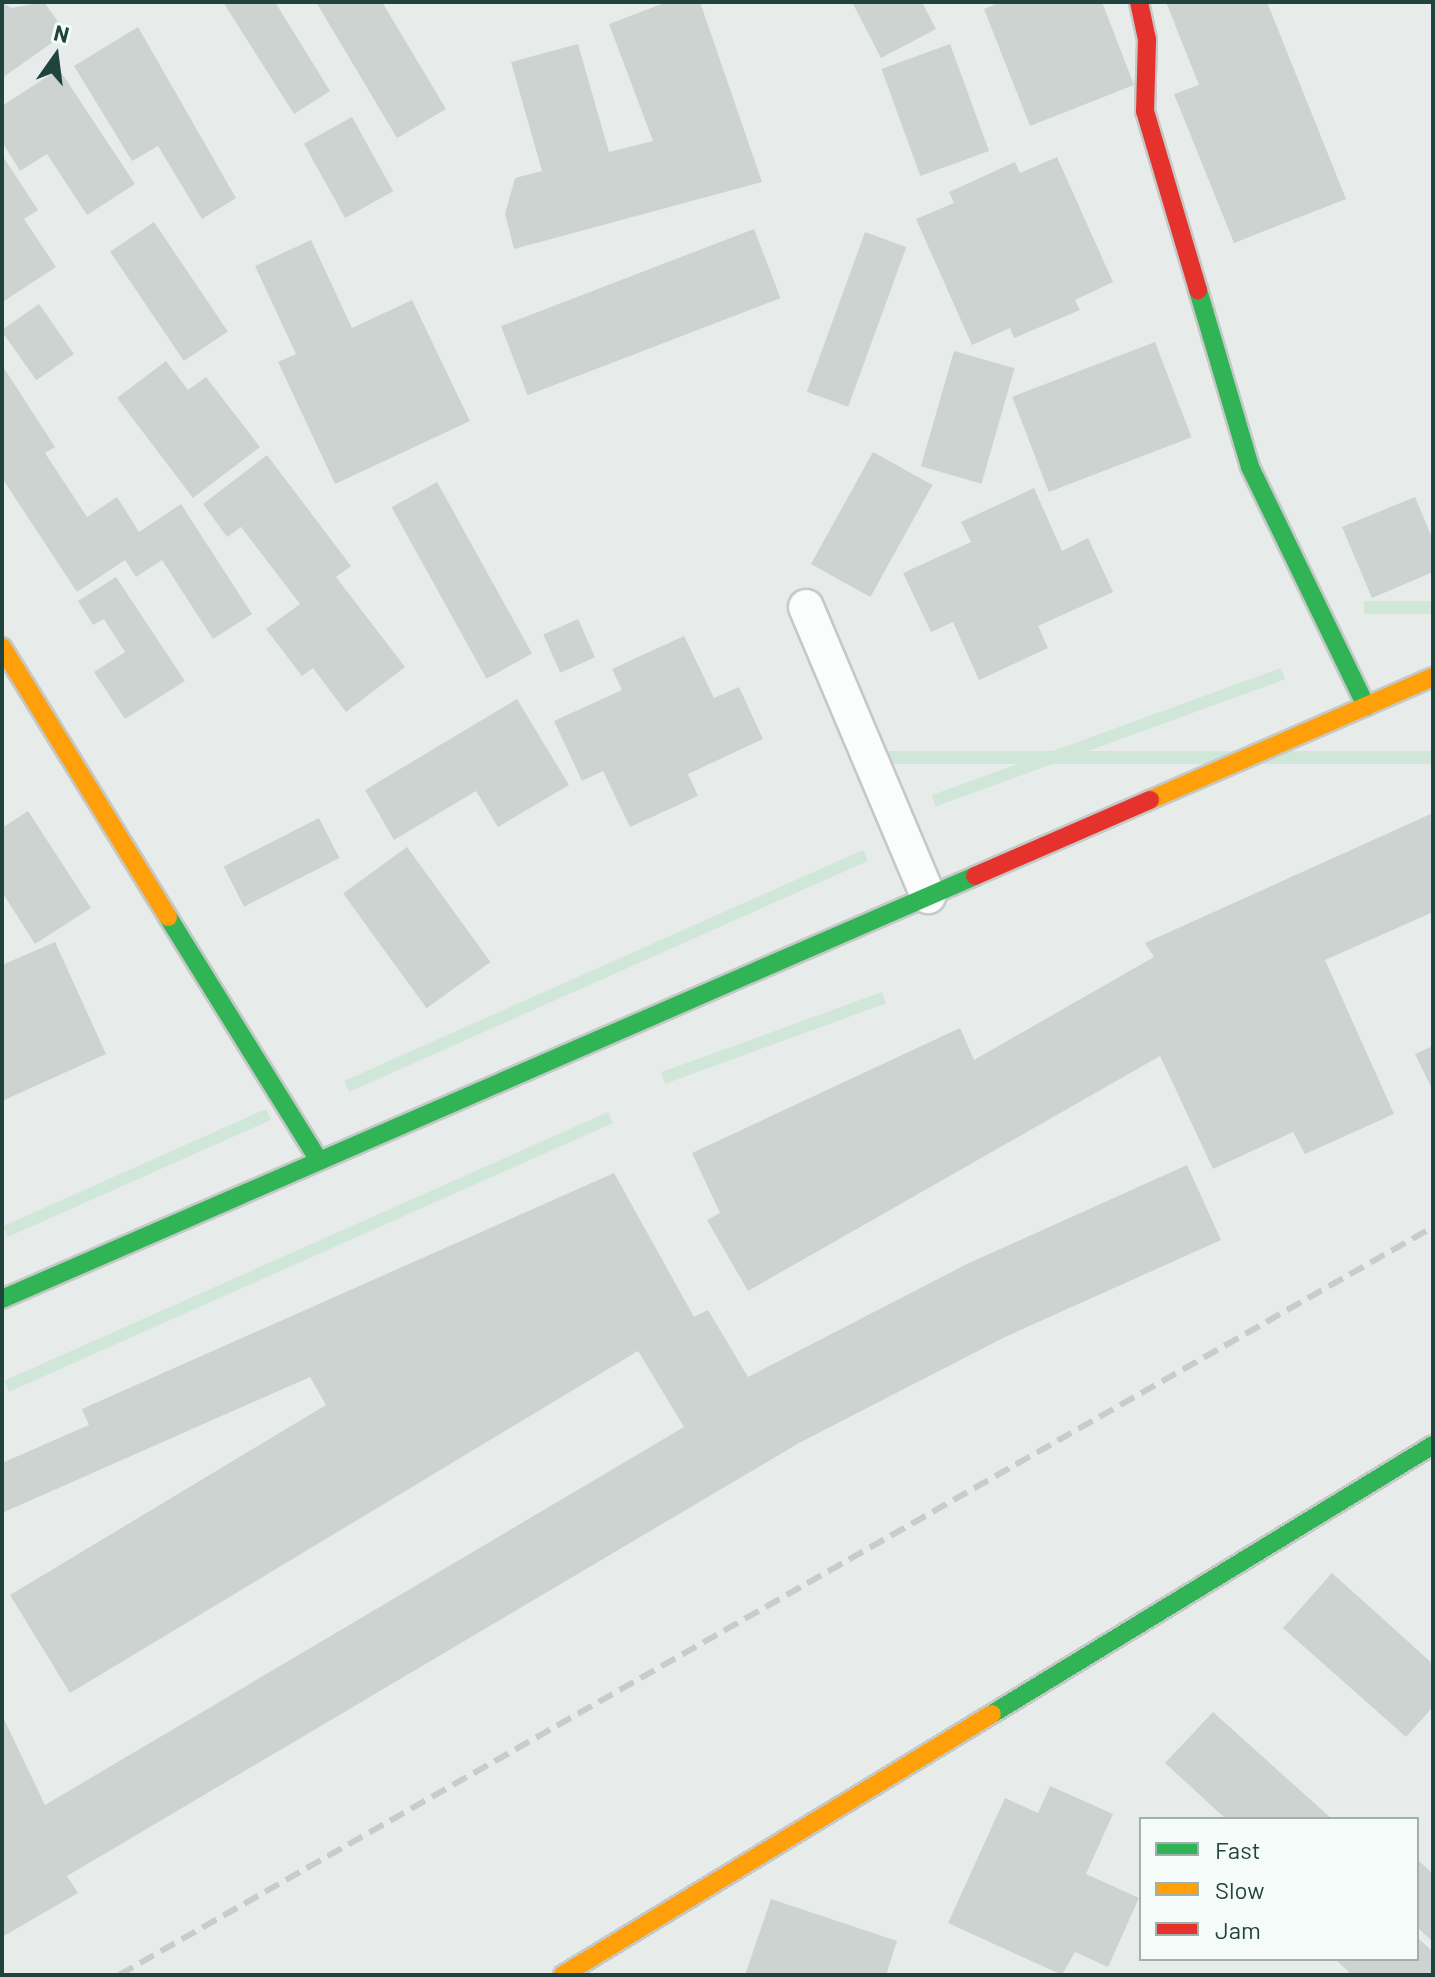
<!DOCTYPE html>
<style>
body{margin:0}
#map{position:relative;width:1435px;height:1977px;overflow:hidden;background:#e7ecea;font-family:Barlow,sans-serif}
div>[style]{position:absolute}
.green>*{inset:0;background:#cfe6d8;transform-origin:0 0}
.building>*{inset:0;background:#cdd3d1;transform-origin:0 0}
.roads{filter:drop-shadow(2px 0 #c4c9c7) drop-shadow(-2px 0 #c4c9c7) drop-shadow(0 2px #c4c9c7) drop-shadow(0 -2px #c4c9c7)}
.lane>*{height:34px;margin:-17px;padding:0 17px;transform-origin:17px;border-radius:17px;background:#fbfcfc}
.fast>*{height:18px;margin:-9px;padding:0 9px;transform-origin:9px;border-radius:9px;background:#30b455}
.slow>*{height:18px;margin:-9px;padding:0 9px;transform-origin:9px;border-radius:9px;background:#ff9f0a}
.jam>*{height:18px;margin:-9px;padding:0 9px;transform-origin:9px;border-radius:9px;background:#e5322d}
.rail>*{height:6px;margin-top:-3px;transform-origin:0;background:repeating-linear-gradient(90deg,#c8cccb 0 16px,transparent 0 24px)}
span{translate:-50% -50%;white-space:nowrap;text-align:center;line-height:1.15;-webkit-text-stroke:8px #f5fbf8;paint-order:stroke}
.frame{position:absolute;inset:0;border:4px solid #21433d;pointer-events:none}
.legend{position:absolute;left:1139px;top:1817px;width:280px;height:144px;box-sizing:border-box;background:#f5fbf8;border:2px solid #a0b1ad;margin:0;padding:10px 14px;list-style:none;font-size:24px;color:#21433d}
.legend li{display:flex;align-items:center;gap:16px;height:40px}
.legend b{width:40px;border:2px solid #a0b1ad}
.north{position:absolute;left:16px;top:16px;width:80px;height:80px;-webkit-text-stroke:6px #f5fbf8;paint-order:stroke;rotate:14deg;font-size:22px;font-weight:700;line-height:32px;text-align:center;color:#21433d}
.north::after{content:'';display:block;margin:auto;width:28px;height:36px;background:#21433d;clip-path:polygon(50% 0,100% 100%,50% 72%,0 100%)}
</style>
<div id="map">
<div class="green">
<i style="left:1433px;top:601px;width:13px;height:69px;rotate:90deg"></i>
<i style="left:1281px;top:668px;width:12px;height:372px;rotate:70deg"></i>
<i style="left:1433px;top:751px;width:13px;height:577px;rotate:90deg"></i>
<i style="left:863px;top:850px;width:12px;height:568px;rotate:66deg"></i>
<i style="left:882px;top:992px;width:12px;height:235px;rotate:70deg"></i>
<i style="left:266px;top:1109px;width:12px;height:288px;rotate:66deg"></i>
<i style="left:608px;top:1112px;width:12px;height:661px;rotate:66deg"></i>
</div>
<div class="building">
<i style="clip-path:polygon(2px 2px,11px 8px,44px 2px,66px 33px,2px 78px)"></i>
<i style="clip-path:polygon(223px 2px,275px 2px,330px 91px,294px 114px)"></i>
<i style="clip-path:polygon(316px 2px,382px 2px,446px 109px,397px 138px)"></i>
<i style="clip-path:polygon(667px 2px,700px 2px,762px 182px,514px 249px,505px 214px,515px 178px,542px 171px,511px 62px,578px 44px,609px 152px,653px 141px,609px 24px)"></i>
<i style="clip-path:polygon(852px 2px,922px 2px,936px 29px,881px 58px)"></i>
<i style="clip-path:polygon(1001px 2px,1102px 2px,1134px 85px,1030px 126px,984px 9px)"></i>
<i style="clip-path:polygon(1166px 2px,1267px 2px,1346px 199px,1234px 243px,1174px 94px,1199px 85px)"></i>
<i style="clip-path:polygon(138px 27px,236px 198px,202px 219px,158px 146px,132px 161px,74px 66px)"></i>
<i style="left:950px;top:44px;width:114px;height:73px;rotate:70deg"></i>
<i style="clip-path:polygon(59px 69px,135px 184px,87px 215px,47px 154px,20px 171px,2px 142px,2px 106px)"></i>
<i style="left:352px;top:117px;width:85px;height:55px;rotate:61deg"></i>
<i style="clip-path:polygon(2px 155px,38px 210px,24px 219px,56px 267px,4px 301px)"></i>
<i style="clip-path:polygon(1057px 157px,1113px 282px,1075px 300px,1080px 310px,1014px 338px,1010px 328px,972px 345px,916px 219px,954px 203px,949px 192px,1015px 162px,1020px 173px)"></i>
<i style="left:154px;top:222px;width:132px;height:53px;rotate:56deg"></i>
<i style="left:754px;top:229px;width:74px;height:271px;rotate:69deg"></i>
<i style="left:865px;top:232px;width:44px;height:170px;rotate:20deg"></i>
<i style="clip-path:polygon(311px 240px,352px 328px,412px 300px,470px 421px,335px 484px,278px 362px,296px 354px,255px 266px)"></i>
<i style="left:39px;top:304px;width:61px;height:46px;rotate:55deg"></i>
<i style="left:1155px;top:342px;width:102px;height:153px;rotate:69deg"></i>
<i style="left:954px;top:351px;width:63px;height:120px;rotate:16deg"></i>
<i style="clip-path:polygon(166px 361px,188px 390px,206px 377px,260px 447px,193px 498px,117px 398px)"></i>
<i style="clip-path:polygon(2px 365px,55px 447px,45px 453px,87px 517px,117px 497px,139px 532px,181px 504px,252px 614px,213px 639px,162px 560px,136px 577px,125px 560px,77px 592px,2px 478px)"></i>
<i style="left:873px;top:452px;width:68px;height:128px;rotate:29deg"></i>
<i style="clip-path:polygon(267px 455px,351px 566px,336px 577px,405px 667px,346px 712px,313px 668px,302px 676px,266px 629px,300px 604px,241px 527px,227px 537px,203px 504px)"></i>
<i style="left:437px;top:482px;width:196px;height:52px;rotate:61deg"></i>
<i style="clip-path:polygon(1034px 488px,1062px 551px,1088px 538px,1113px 592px,1038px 626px,1048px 648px,979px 680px,953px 622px,931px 632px,903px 573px,971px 542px,961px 522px)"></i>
<i style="clip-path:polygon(1415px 497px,1433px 540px,1433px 572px,1372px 598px,1342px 527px)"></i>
<i style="clip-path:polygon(116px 577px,185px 681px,125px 719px,94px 672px,125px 652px,104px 619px,93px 625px,78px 601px)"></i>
<i style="left:578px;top:619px;width:42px;height:38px;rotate:66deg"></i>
<i style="clip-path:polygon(684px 636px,714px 698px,739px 687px,763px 739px,688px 774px,698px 796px,630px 827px,603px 771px,582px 781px,554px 721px,622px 690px,612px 669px)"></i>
<i style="clip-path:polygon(517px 699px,569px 785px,498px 827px,476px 791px,394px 840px,365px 790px)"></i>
<i style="clip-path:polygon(28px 811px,91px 908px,35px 944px,2px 892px,2px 828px)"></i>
<i style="clip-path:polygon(1433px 813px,1433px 912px,1325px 960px,1394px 1114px,1305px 1154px,1293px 1132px,1213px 1169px,1160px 1056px,748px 1291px,707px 1220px,720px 1213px,692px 1153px,960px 1028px,974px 1060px,1154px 957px,1145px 943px)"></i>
<i style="left:319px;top:818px;width:45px;height:107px;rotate:63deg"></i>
<i style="left:407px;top:847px;width:142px;height:79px;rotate:54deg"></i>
<i style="clip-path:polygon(55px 942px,106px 1054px,2px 1101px,2px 965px)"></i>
<i style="clip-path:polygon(1433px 1046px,1433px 1091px,1415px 1054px)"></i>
<i style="clip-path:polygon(1187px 1165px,1221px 1240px,1005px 1337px,799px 1443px,67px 1876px,78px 1893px,2px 1937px,2px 1715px,45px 1805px,684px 1427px,638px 1351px,70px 1693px,10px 1595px,326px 1405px,310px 1377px,2px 1513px,2px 1463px,89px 1425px,82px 1409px,614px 1173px,694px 1317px,708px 1310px,748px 1377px,967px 1264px)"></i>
<i style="clip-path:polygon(1332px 1573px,1433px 1664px,1433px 1707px,1406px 1737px,1283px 1628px)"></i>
<i style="clip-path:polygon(1213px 1712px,1332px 1819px,1226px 1819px,1165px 1763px)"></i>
<i style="clip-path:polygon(1050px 1786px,1113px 1814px,1086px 1874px,1139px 1898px,1108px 1967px,1075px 1952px,1062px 1975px,948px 1923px,1005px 1798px,1038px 1813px)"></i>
<i style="clip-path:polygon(1417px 1859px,1433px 1874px,1433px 1942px,1417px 1927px)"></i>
<i style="clip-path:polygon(771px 1899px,897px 1941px,886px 1975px,745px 1975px)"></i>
<i style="clip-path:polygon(1417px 1937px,1433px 1952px,1433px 1975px,1352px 1975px,1335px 1959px,1417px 1959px)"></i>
</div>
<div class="roads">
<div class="lane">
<i style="left:806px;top:607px;width:314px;rotate:67.1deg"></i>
</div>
<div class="fast">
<i style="left:1198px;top:290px;width:184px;rotate:73.6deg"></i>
<i style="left:1250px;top:467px;width:266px;rotate:64.1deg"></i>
<i style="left:168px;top:917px;width:287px;rotate:58.2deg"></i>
<i style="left:2px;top:1299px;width:1061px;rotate:-23.5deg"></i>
<i style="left:992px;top:1714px;width:517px;rotate:-31.38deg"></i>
</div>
<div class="slow">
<i style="left:2px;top:647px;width:317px;rotate:58.4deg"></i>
<i style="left:1150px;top:800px;width:309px;rotate:-23.5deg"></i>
<i style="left:563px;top:1975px;width:502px;rotate:-31.32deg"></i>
</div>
<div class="jam">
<i style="left:1139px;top:2px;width:39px;rotate:78deg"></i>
<i style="left:1147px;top:40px;width:71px;rotate:91.6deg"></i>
<i style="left:1145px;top:111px;width:187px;rotate:73.5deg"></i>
<i style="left:975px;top:876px;width:191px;rotate:-23.5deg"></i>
</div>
</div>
<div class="rail">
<i style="left:119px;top:1975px;width:1512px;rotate:-29.65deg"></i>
</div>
<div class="frame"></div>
<ul class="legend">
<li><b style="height:10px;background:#30b455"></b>Fast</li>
<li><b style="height:10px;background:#ff9f0a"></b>Slow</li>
<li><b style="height:10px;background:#e5322d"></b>Jam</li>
</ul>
<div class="north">N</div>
</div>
